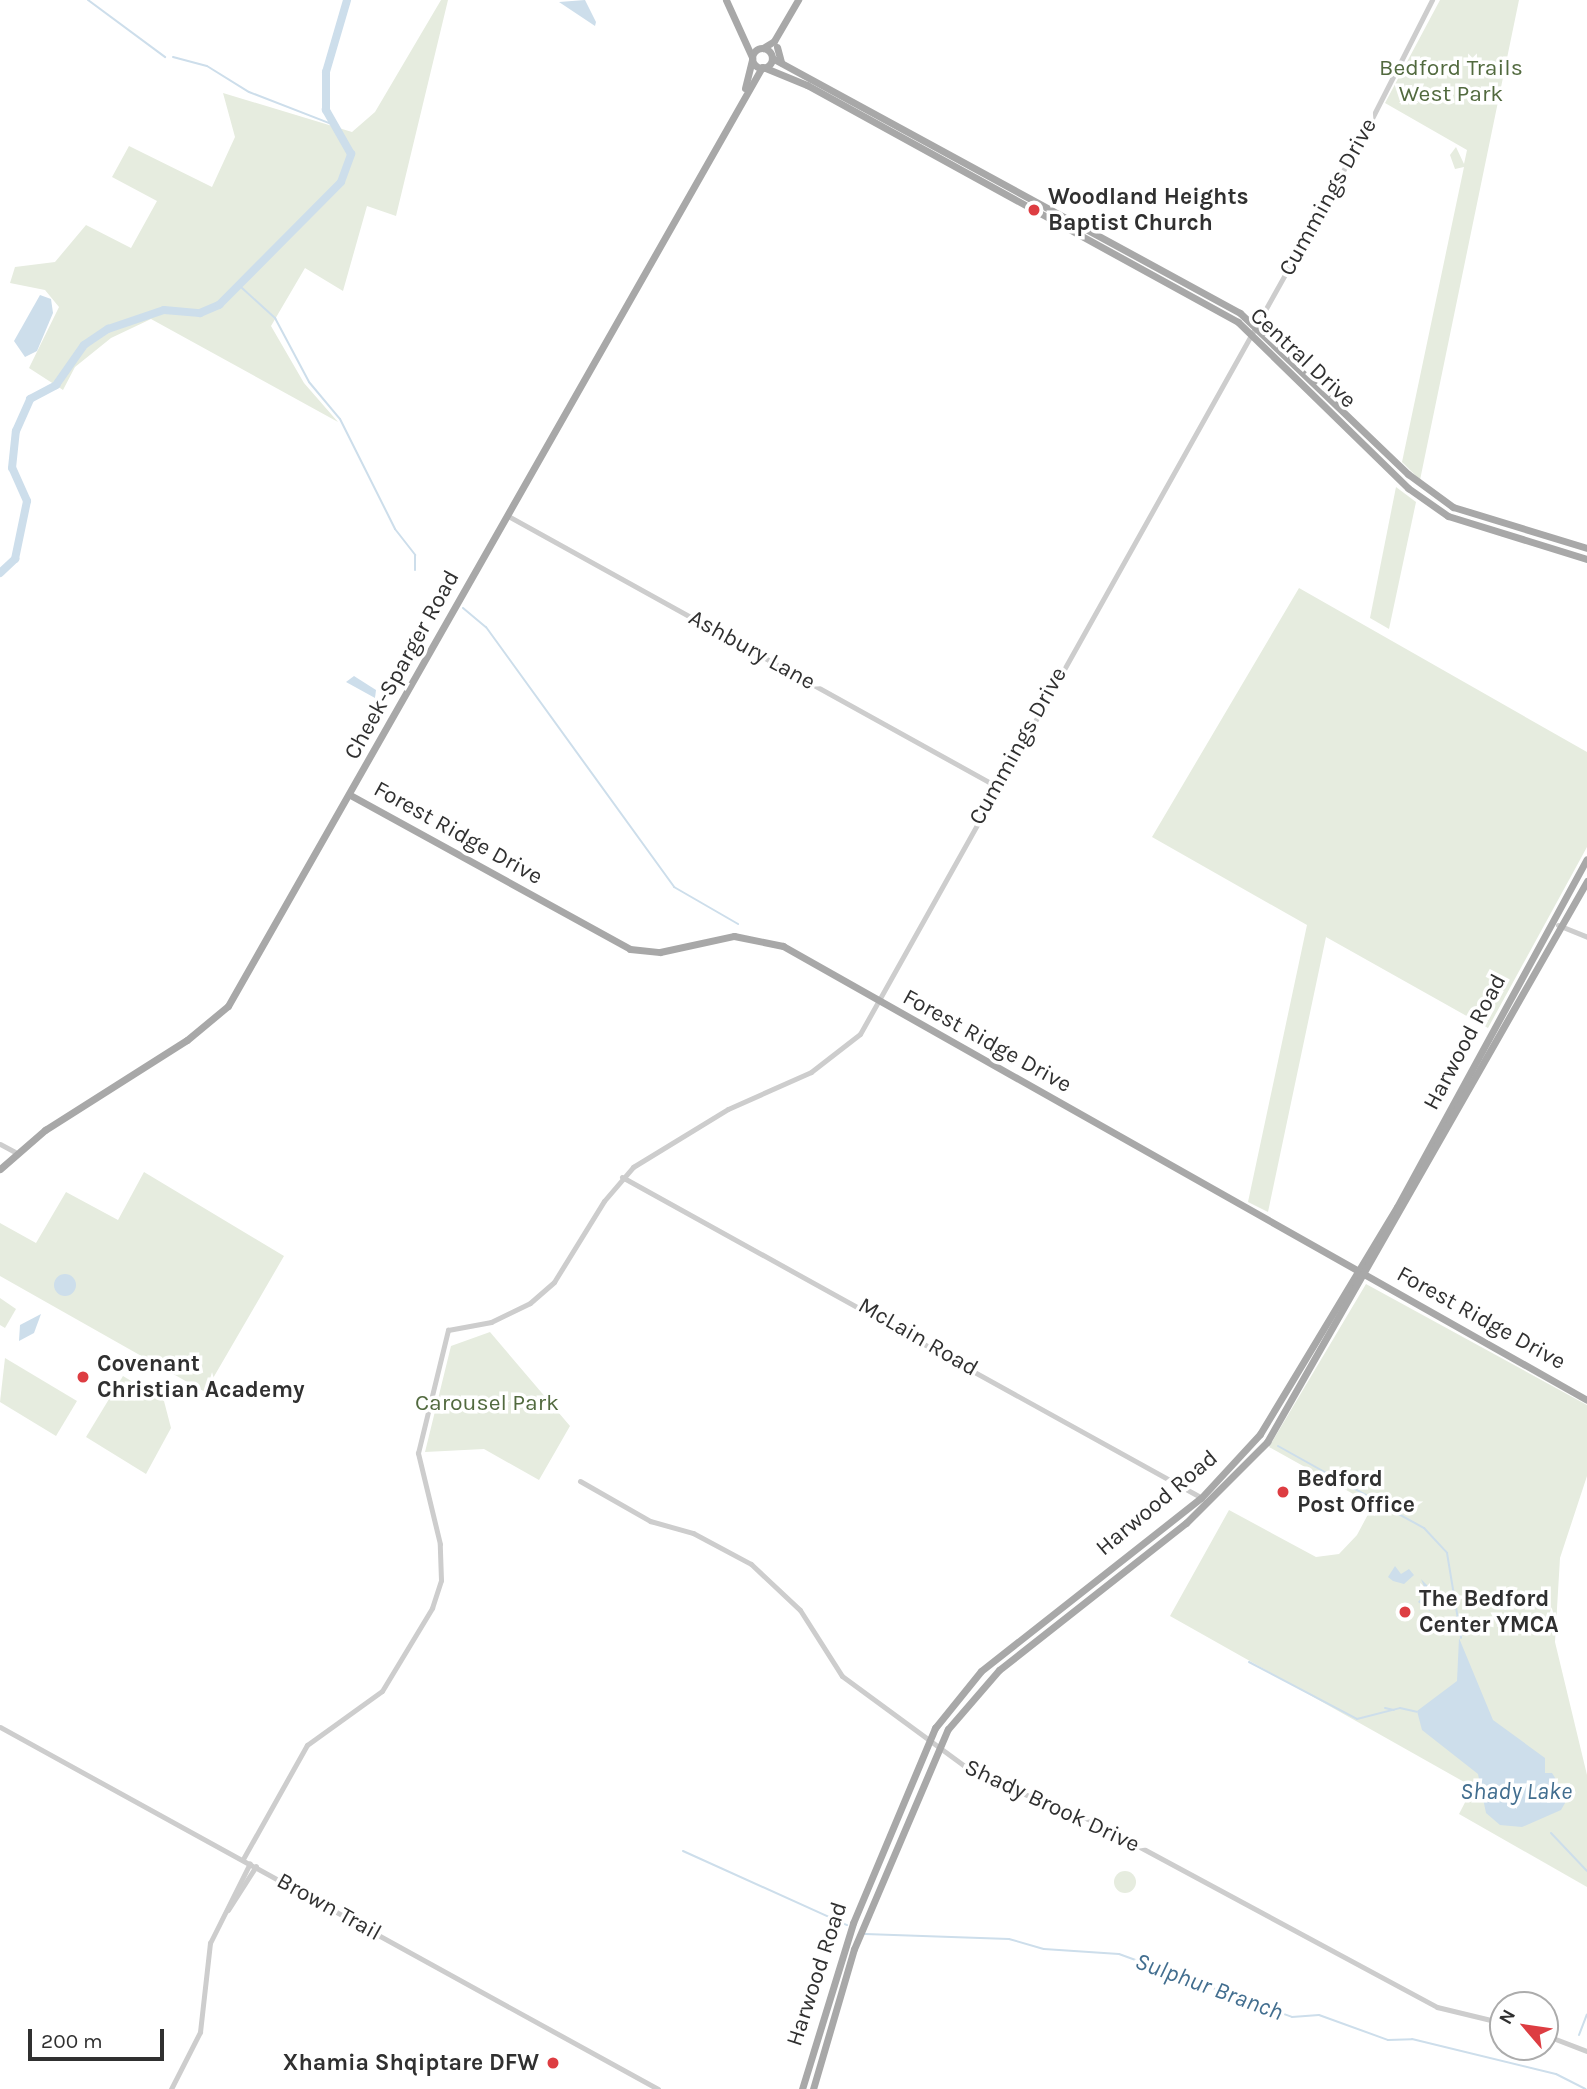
<!DOCTYPE html>
<style>
body{margin:0}
#map{position:relative;width:1587px;height:2089px;overflow:hidden;background:#fff;font-family:Karla,sans-serif}
div>[style]{position:absolute}
.green>*{inset:0;background:#e6ecdf}
.round{border-radius:50%}
.water>*{inset:0;background:#cddeeb}
.stream>*{height:2px;margin:-1px;padding:0 1px;transform-origin:1px;border-radius:1px;background:#cddeeb}
.river>*{height:8px;margin:-4px;padding:0 4px;transform-origin:4px;border-radius:4px;background:#cddeeb}
.minor>*{height:5px;margin:-2.5px;padding:0 2.5px;transform-origin:2.5px;border-radius:2.5px;background:#cdcdcd}
.major>*{height:7px;margin:-3.5px;padding:0 3.5px;transform-origin:3.5px;border-radius:3.5px;background:#a8a8a8}
.major>.ring{margin:-3.5px;padding:0;box-sizing:content-box;background:none;border:7px solid #a8a8a8;border-radius:50%}
.dots>*{width:19px;height:19px;translate:-50% -50%;box-sizing:border-box;border:4px solid #fff;border-radius:50%}
span{translate:-50% -50%;white-space:nowrap;text-align:center;line-height:1.15;-webkit-text-stroke:7px #fff;paint-order:stroke}
.park-label{font-size:23px;color:#526a3f}
.poi-label{font-size:23px;color:#303030;font-weight:700}
.left{translate:0 -50%;text-align:left}
.right{translate:-100% -50%;text-align:right}
.street-label{font-size:23px;color:#303030}
.water-label{font-size:24px;color:#426e8f;font-style:italic}
.north{position:absolute;left:1489px;top:1991px;width:70px;height:70px;box-sizing:border-box;background:#fff;border:2px solid #acacac;border-radius:50%;rotate:299deg;font-size:19px;font-weight:700;line-height:28px;text-align:center;color:#303030}
.north::after{content:'';display:block;margin:auto;width:24px;height:32px;background:#dd3d42;clip-path:polygon(50% 0,100% 100%,50% 72%,0 100%)}
.scale{position:absolute;left:28px;top:2029px;width:136px;height:32px;box-sizing:border-box;border:4px solid #303030;border-top:0;padding-left:9px;font-size:21px;line-height:24px;white-space:nowrap;color:#303030;-webkit-text-stroke:5px #fff;paint-order:stroke}
</style>
<div id="map">
<div class="green">
<i style="clip-path:polygon(441px 0,448px 0,396px 216px,367px 206px,343px 291px,305px 268px,271px 326px,304px 383px,338px 422px,151px 319px,111px 338px,75px 367px,63px 390px,29px 368px,59px 307px,45px 290px,10px 283px,15px 267px,55px 262px,86px 225px,131px 248px,157px 201px,112px 177px,129px 146px,212px 187px,235px 137px,223px 93px,352px 132px,375px 112px)"></i>
<i style="clip-path:polygon(1440px 0,1519px 0,1420px 480px,1402px 462px,1464px 167px,1455px 169px,1450px 155px,1456px 147px,1464px 164px,1467px 150px,1385px 103px)"></i>
<i style="clip-path:polygon(1396px 487px,1416px 502px,1389px 629px,1370px 618px)"></i>
<i style="clip-path:polygon(1299px 588px,1587px 752px,1587px 847px,1488px 1028px,1326px 937px,1268px 1212px,1248px 1202px,1307px 925px,1152px 837px)"></i>
<i style="clip-path:polygon(144px 1172px,284px 1256px,205px 1392px,0 1276px,0 1223px,36px 1243px,66px 1192px,118px 1220px)"></i>
<i style="clip-path:polygon(1366px 1284px,1587px 1405px,1587px 1476px,1560px 1558px,1555px 1642px,1587px 1775px,1587px 1887px,1459px 1814px,1473px 1787px,1170px 1616px,1229px 1510px,1316px 1557px,1339px 1554px,1357px 1535px,1373px 1505px,1269px 1447px)"></i>
<i style="clip-path:polygon(0 1298px,16px 1309px,5px 1328px,0 1325px)"></i>
<i style="clip-path:polygon(490px 1332px,570px 1426px,539px 1480px,484px 1449px,425px 1452px,451px 1346px)"></i>
<i style="clip-path:polygon(5px 1358px,77px 1401px,56px 1436px,0 1402px)"></i>
<i style="clip-path:polygon(123px 1376px,164px 1401px,171px 1428px,146px 1474px,86px 1437px)"></i>
<i class="round" style="left:1114px;top:1871px;width:22px;height:22px"></i>
</div>
<div class="water">
<i style="clip-path:polygon(585px 0,596px 22px,595px 26px,559px 2px)"></i>
<i style="clip-path:polygon(40px 295px,51px 299px,53px 313px,37px 351px,25px 357px,14px 341px)"></i>
<i style="clip-path:polygon(354px 676px,376px 690px,375px 698px,346px 682px)"></i>
<i class="round" style="left:54px;top:1274px;width:22px;height:22px"></i>
<i style="clip-path:polygon(41px 1314px,34px 1333px,19px 1341px,20px 1325px)"></i>
<i style="clip-path:polygon(1395px 1566px,1401px 1574px,1409px 1569px,1414px 1575px,1404px 1584px,1393px 1581px,1388px 1577px)"></i>
<i style="clip-path:polygon(1421px 1579px,1430px 1588px,1430px 1611px,1418px 1602px,1426px 1592px)"></i>
<i style="clip-path:polygon(1459px 1638px,1493px 1720px,1545px 1758px,1545px 1773px,1552px 1773px,1568px 1798px,1561px 1810px,1522px 1827px,1500px 1825px,1486px 1813px,1478px 1774px,1422px 1730px,1417px 1711px,1457px 1681px)"></i>
</div>
<div class="stream">
<i style="left:88px;top:0;width:96px;rotate:36.5deg"></i>
<i style="left:173px;top:57px;width:35px;rotate:15deg"></i>
<i style="left:207px;top:66px;width:49px;rotate:31.8deg"></i>
<i style="left:249px;top:92px;width:91px;rotate:21.2deg"></i>
<i style="left:242px;top:288px;width:45px;rotate:42.3deg"></i>
<i style="left:275px;top:318px;width:72px;rotate:62deg"></i>
<i style="left:309px;top:382px;width:48px;rotate:50deg"></i>
<i style="left:340px;top:419px;width:123px;rotate:63.4deg"></i>
<i style="left:395px;top:529px;width:33px;rotate:52deg"></i>
<i style="left:415px;top:555px;width:15px;rotate:90deg"></i>
<i style="left:463px;top:608px;width:30px;rotate:40deg"></i>
<i style="left:486px;top:627px;width:321px;rotate:54.1deg"></i>
<i style="left:674px;top:887px;width:74px;rotate:30deg"></i>
<i style="left:1278px;top:1446px;width:107px;rotate:29.2deg"></i>
<i style="left:1382px;top:1505px;width:48px;rotate:28.7deg"></i>
<i style="left:1424px;top:1528px;width:34px;rotate:47deg"></i>
<i style="left:1447px;top:1553px;width:86px;rotate:80.6deg"></i>
<i style="left:1249px;top:1662px;width:122px;rotate:27.8deg"></i>
<i style="left:1357px;top:1719px;width:44px;rotate:-14.3deg"></i>
<i style="left:1400px;top:1708px;width:17px;rotate:13deg"></i>
<i style="left:1385px;top:1708px;width:9px;rotate:13deg"></i>
<i style="left:1551px;top:1833px;width:52px;rotate:46.5deg"></i>
<i style="left:683px;top:1851px;width:180px;rotate:24.3deg"></i>
<i style="left:865px;top:1934px;width:144px;rotate:2deg"></i>
<i style="left:1009px;top:1939px;width:36px;rotate:16deg"></i>
<i style="left:1044px;top:1949px;width:75px;rotate:3.8deg"></i>
<i style="left:1119px;top:1954px;width:184px;rotate:20deg"></i>
<i style="left:1292px;top:2017px;width:27px;rotate:-4deg"></i>
<i style="left:1319px;top:2015px;width:73px;rotate:19.9deg"></i>
<i style="left:1388px;top:2040px;width:24px;rotate:-2deg"></i>
<i style="left:1412px;top:2039px;width:148px;rotate:13.7deg"></i>
<i style="left:1556px;top:2074px;width:33px;rotate:27deg"></i>
<i style="left:1579px;top:2035px;width:22px;rotate:-69deg"></i>
</div>
<div class="river">
<i style="left:0;top:573px;width:21px;rotate:-43deg"></i>
<i style="left:15px;top:559px;width:59px;rotate:-78.3deg"></i>
<i style="left:27px;top:501px;width:36px;rotate:-114deg"></i>
<i style="left:12px;top:468px;width:37px;rotate:-84deg"></i>
<i style="left:16px;top:431px;width:35px;rotate:-66deg"></i>
<i style="left:30px;top:399px;width:30px;rotate:-28deg"></i>
<i style="left:56px;top:385px;width:49px;rotate:-55deg"></i>
<i style="left:84px;top:345px;width:29px;rotate:-34deg"></i>
<i style="left:108px;top:329px;width:59px;rotate:-18.7deg"></i>
<i style="left:164px;top:310px;width:36px;rotate:5deg"></i>
<i style="left:200px;top:313px;width:21px;rotate:-23deg"></i>
<i style="left:219px;top:305px;width:173px;rotate:-45.2deg"></i>
<i style="left:341px;top:182px;width:30px;rotate:-70deg"></i>
<i style="left:351px;top:154px;width:51px;rotate:-119.6deg"></i>
<i style="left:326px;top:110px;width:38px;rotate:-90deg"></i>
<i style="left:326px;top:72px;width:75px;rotate:-73.7deg"></i>
</div>
<div class="minor">
<i style="left:508px;top:516px;width:558px;rotate:28.95deg"></i>
<i style="left:1558px;top:925px;width:31px;rotate:22deg"></i>
<i style="left:0;top:1144px;width:17px;rotate:28deg"></i>
<i style="left:622px;top:1177px;width:663px;rotate:28.96deg"></i>
<i style="left:580px;top:1481px;width:81px;rotate:29.7deg"></i>
<i style="left:650px;top:1521px;width:45px;rotate:15.6deg"></i>
<i style="left:693px;top:1533px;width:66px;rotate:28.1deg"></i>
<i style="left:751px;top:1564px;width:67px;rotate:43.2deg"></i>
<i style="left:800px;top:1610px;width:78px;rotate:57.5deg"></i>
<i style="left:842px;top:1676px;width:169px;rotate:36.3deg"></i>
<i style="left:978px;top:1776px;width:116px;rotate:21.3deg"></i>
<i style="left:1086px;top:1818px;width:399px;rotate:28.3deg"></i>
<i style="left:1437px;top:2007px;width:68px;rotate:13.6deg"></i>
<i style="left:0;top:1727px;width:751px;rotate:28.82deg"></i>
<i style="left:243px;top:1859px;width:131px;rotate:-60.7deg"></i>
<i style="left:307px;top:1745px;width:92px;rotate:-35.8deg"></i>
<i style="left:382px;top:1691px;width:97px;rotate:-58.9deg"></i>
<i style="left:432px;top:1608px;width:29px;rotate:-72deg"></i>
<i style="left:441px;top:1580px;width:36px;rotate:-92deg"></i>
<i style="left:440px;top:1544px;width:94px;rotate:-103.6deg"></i>
<i style="left:418px;top:1453px;width:127px;rotate:-76.3deg"></i>
<i style="left:448px;top:1330px;width:44px;rotate:-10.5deg"></i>
<i style="left:491px;top:1322px;width:43px;rotate:-26deg"></i>
<i style="left:530px;top:1303px;width:32px;rotate:-41deg"></i>
<i style="left:554px;top:1282px;width:95px;rotate:-58.3deg"></i>
<i style="left:604px;top:1201px;width:45px;rotate:-49.5deg"></i>
<i style="left:633px;top:1167px;width:111px;rotate:-31.4deg"></i>
<i style="left:728px;top:1109px;width:91px;rotate:-24deg"></i>
<i style="left:811px;top:1072px;width:62px;rotate:-37.8deg"></i>
<i style="left:860px;top:1034px;width:1038px;rotate:-60.77deg"></i>
<i style="left:1367px;top:128px;width:144px;rotate:-63.1deg"></i>
<i style="left:228px;top:1910px;width:52px;rotate:-57.5deg"></i>
<i style="left:1545px;top:2035px;width:45px;rotate:20.9deg"></i>
<i style="left:171px;top:2089px;width:64px;rotate:-63deg"></i>
<i style="left:200px;top:2032px;width:90px;rotate:-83.6deg"></i>
<i style="left:210px;top:1943px;width:89px;rotate:-63.4deg"></i>
</div>
<div class="major">
<i style="left:726px;top:0;width:63px;rotate:65.5deg"></i>
<i style="left:777px;top:47px;width:16px;rotate:75deg"></i>
<i style="left:763px;top:48px;width:13px;rotate:-32deg"></i>
<i style="left:774px;top:41px;width:48px;rotate:-59.7deg"></i>
<i class="ring" style="left:752px;top:48px;width:13px;height:13px"></i>
<i style="left:772px;top:58px;width:533px;rotate:28.58deg"></i>
<i style="left:1240px;top:313px;width:233px;rotate:43.8deg"></i>
<i style="left:1408px;top:474px;width:56px;rotate:36.3deg"></i>
<i style="left:1453px;top:507px;width:140px;rotate:17deg"></i>
<i style="left:763px;top:67px;width:48px;rotate:22.2deg"></i>
<i style="left:807px;top:85px;width:492px;rotate:28.8deg"></i>
<i style="left:1238px;top:322px;width:238px;rotate:44.3deg"></i>
<i style="left:1408px;top:488px;width:49px;rotate:35deg"></i>
<i style="left:1448px;top:516px;width:145px;rotate:17.2deg"></i>
<i style="left:745px;top:88px;width:30px;rotate:-76deg"></i>
<i style="left:352px;top:796px;width:317px;rotate:28.8deg"></i>
<i style="left:630px;top:949px;width:30px;rotate:6deg"></i>
<i style="left:660px;top:952px;width:76px;rotate:-12.2deg"></i>
<i style="left:734px;top:936px;width:50px;rotate:11.5deg"></i>
<i style="left:783px;top:946px;width:923px;rotate:29.45deg"></i>
<i style="left:0;top:1169px;width:60px;rotate:-40.9deg"></i>
<i style="left:45px;top:1130px;width:168px;rotate:-32.4deg"></i>
<i style="left:187px;top:1040px;width:53px;rotate:-39.7deg"></i>
<i style="left:228px;top:1006px;width:1080px;rotate:-60.37deg"></i>
<i style="left:802px;top:2089px;width:174px;rotate:-72.9deg"></i>
<i style="left:853px;top:1923px;width:212px;rotate:-67.2deg"></i>
<i style="left:935px;top:1728px;width:73px;rotate:-51.1deg"></i>
<i style="left:981px;top:1671px;width:280px;rotate:-38.2deg"></i>
<i style="left:1201px;top:1498px;width:87px;rotate:-47.3deg"></i>
<i style="left:1260px;top:1434px;width:265px;rotate:-58.9deg"></i>
<i style="left:1397px;top:1207px;width:396px;rotate:-61.4deg"></i>
<i style="left:813px;top:2089px;width:146px;rotate:-73.7deg"></i>
<i style="left:854px;top:1949px;width:239px;rotate:-66.9deg"></i>
<i style="left:948px;top:1729px;width:78px;rotate:-49.2deg"></i>
<i style="left:999px;top:1670px;width:238px;rotate:-38.2deg"></i>
<i style="left:1186px;top:1523px;width:115px;rotate:-45deg"></i>
<i style="left:1267px;top:1442px;width:646px;rotate:-60.3deg"></i>
</div>
<div class="dots">
<i style="left:1034px;top:210px;background:#dd3d42"></i>
<i style="left:83px;top:1377px;background:#dd3d42"></i>
<i style="left:1283px;top:1492px;background:#dd3d42"></i>
<i style="left:1405px;top:1612px;background:#dd3d42"></i>
<i style="left:553px;top:2063px;background:#dd3d42"></i>
</div>
<div class="park-label">
<span style="left:1451px;top:81px">Bedford Trails<br>West Park</span>
<span style="left:487px;top:1403px">Carousel Park</span>
</div>
<div class="poi-label">
<span class="left" style="left:1048px;top:210px">Woodland Heights<br>Baptist Church</span>
<span class="left" style="left:97px;top:1377px">Covenant<br>Christian Academy</span>
<span class="left" style="left:1297px;top:1492px">Bedford<br>Post Office</span>
<span class="left" style="left:1419px;top:1612px">The Bedford<br>Center YMCA</span>
<span class="right" style="left:539px;top:2063px">Xhamia Shqiptare DFW</span>
</div>
<div class="street-label">
<span style="left:1328px;top:197px;rotate:-61deg">Cummings Drive</span>
<span style="left:1303px;top:358px;rotate:43deg">Central Drive</span>
<span style="left:752px;top:650px;rotate:29deg">Ashbury Lane</span>
<span style="left:402px;top:665px;rotate:-61deg">Cheek-Sparger Road</span>
<span style="left:1018px;top:746px;rotate:-61deg">Cummings Drive</span>
<span style="left:458px;top:833px;rotate:29deg">Forest Ridge Drive</span>
<span style="left:987px;top:1041px;rotate:29deg">Forest Ridge Drive</span>
<span style="left:1465px;top:1042px;rotate:-62deg">Harwood Road</span>
<span style="left:1481px;top:1318px;rotate:29deg">Forest Ridge Drive</span>
<span style="left:918px;top:1337px;rotate:30deg">McLain Road</span>
<span style="left:1157px;top:1503px;rotate:-40deg">Harwood Road</span>
<span style="left:1052px;top:1806px;rotate:25deg">Shady Brook Drive</span>
<span style="left:329px;top:1907px;rotate:29deg">Brown Trail</span>
<span style="left:817px;top:1974px;rotate:-72deg">Harwood Road</span>
</div>
<div class="water-label">
<span style="left:1516px;top:1792px">Shady Lake</span>
<span style="left:1209px;top:1987px;rotate:20deg">Sulphur Branch</span>
</div>
<div class="north">N</div>
<div class="scale">200 m</div>
</div>
